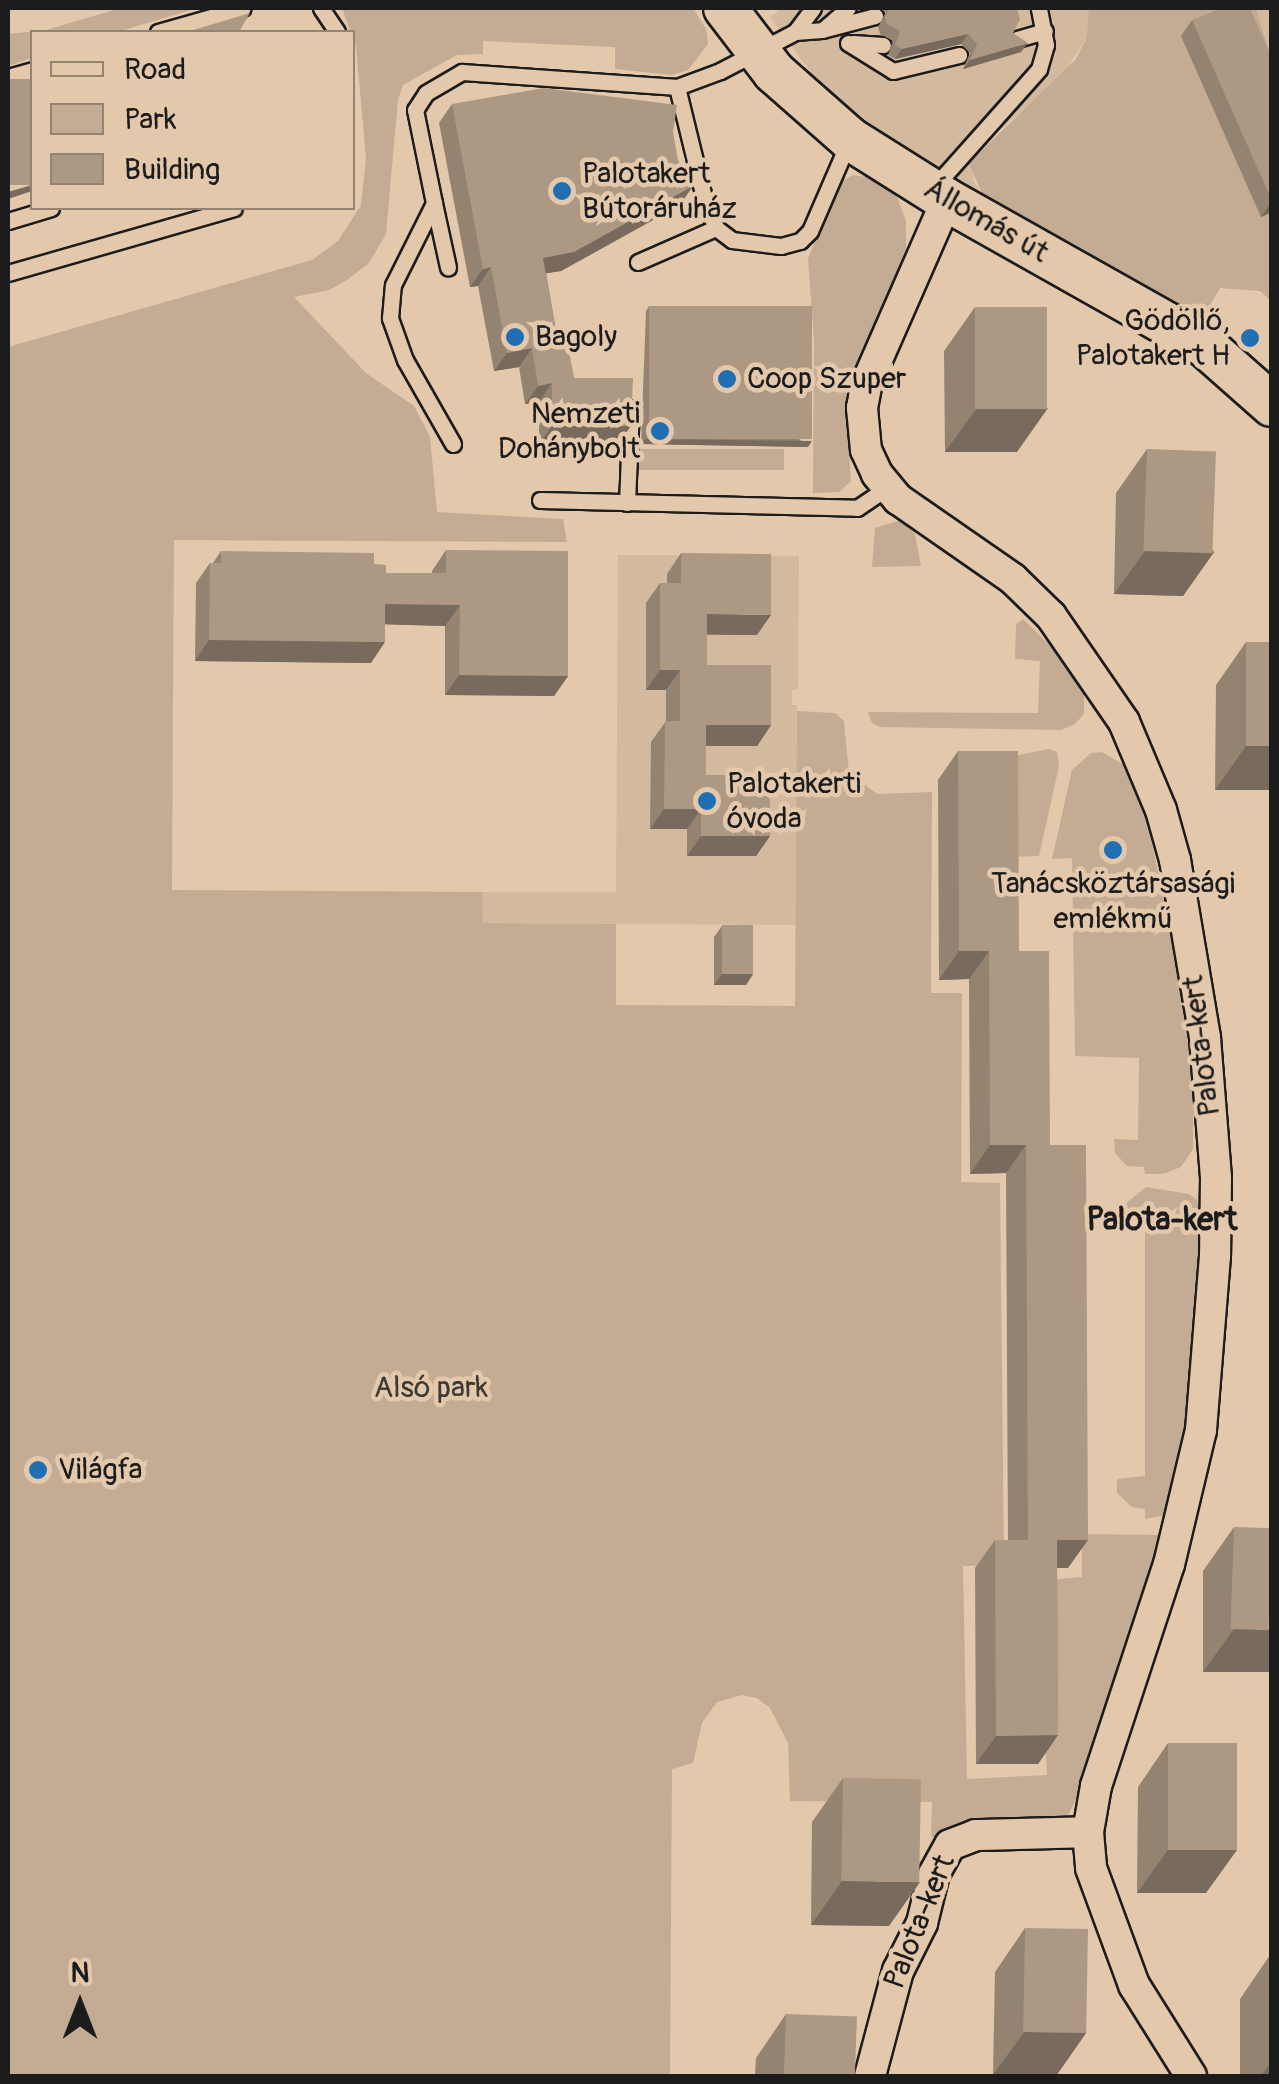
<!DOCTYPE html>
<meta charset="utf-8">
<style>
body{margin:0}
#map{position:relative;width:1279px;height:2084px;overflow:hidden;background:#e4c8ab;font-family:Pangolin,sans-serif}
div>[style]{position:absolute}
.built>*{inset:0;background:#d3ba9f}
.green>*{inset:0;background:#c3ac93;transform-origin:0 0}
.roads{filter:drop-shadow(2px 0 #1c1c1c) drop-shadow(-2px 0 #1c1c1c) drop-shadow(0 2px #1c1c1c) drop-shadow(0 -2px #1c1c1c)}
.service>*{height:15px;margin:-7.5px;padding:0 7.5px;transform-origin:7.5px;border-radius:7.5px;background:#e4c8ab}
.minor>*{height:30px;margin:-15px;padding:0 15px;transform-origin:15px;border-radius:15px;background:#e4c8ab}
.secondary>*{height:42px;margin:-21px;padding:0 21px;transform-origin:21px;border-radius:21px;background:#e4c8ab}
.wall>*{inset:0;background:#948371}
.shaded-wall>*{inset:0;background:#786a5c}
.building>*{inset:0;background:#ac9883;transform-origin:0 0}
.dots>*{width:28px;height:28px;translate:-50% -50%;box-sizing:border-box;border:5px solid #e4c8ab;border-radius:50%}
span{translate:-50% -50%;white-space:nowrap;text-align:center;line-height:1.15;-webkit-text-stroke:9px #e4c8ab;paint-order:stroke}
.poi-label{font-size:30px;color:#1c1c1c}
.left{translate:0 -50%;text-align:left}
.right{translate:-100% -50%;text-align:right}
.street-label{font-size:30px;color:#1c1c1c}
.park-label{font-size:30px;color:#3d3934}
.neighbourhood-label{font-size:32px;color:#1c1c1c;font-weight:700}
.frame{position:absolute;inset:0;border:10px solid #1c1c1c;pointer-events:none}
.legend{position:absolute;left:30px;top:30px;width:325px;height:180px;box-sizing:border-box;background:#e4c8ab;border:2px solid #948372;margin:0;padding:12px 18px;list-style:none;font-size:30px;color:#1c1c1c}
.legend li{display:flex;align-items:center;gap:20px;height:50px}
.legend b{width:50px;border:2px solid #948372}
.north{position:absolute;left:30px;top:1954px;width:100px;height:100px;-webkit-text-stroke:8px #e4c8ab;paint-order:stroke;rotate:0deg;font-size:28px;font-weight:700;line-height:40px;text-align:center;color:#1c1c1c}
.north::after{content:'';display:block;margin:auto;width:35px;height:45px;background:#1c1c1c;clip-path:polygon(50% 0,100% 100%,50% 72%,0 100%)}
</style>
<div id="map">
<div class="built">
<i style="clip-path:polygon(782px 8px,1089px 8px,1090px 10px,1087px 37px,1062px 76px,978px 149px,973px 180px,984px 198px,894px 145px,815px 78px,770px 17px)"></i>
<i style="clip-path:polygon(1256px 8px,1271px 8px,1271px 56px,1267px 41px)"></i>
<i style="clip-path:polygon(618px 555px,799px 556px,798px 689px,792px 690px,792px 705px,797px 705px,796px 925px,482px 923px,482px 892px,616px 892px)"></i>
</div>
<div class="green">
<i style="clip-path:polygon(121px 8px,198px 8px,117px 32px,32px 32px,32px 58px,8px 66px,8px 34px,46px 30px)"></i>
<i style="clip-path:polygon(342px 8px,693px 8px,706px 29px,708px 44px,688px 70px,672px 75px,615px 69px,615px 47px,483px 41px,483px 54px,457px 55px,403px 85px,398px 100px,386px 234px,369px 263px,347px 280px,329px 290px,294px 297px,366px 373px,414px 406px,430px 437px,437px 512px,563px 519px,567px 542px,174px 540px,172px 890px,482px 892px,483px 923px,616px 924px,616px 1005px,795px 1006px,797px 711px,835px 713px,844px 721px,849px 773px,877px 794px,932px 792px,931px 993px,962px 993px,961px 1182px,1000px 1183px,1004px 1565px,963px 1566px,967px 1779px,1047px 1775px,1037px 1581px,1082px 1577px,1082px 1534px,1167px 1535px,1124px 1650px,1087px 1775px,1069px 1814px,1048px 1826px,931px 1837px,932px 1802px,790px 1801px,788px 1743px,770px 1708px,757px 1698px,741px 1695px,717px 1702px,702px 1723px,693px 1763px,672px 1769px,670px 2076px,8px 2076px,8px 347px,312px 260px,338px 241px,361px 205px,366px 158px,356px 47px)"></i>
<i style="clip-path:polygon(1089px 8px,1256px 8px,1271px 56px,1271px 301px,1260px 291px,1220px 288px,1209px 307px,1189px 312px,1074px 244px,995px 208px,984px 198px,969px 163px,1076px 59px,1087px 37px)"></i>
<i style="clip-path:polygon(853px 175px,873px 178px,888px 186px,898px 199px,906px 221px,906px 248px,846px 405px,851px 481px,839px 492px,813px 493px,814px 341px,808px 259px,832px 197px,843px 180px)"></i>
<i style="left:638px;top:449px;width:146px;height:21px"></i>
<i style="clip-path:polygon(901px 520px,915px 534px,921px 566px,872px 567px,875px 528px)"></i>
<i style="clip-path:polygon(1023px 619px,1062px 657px,1084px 690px,1084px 714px,1075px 724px,1061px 730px,880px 727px,872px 723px,868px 712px,1038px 713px,1040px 661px,1015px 659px,1016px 624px)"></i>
<i style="clip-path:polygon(1049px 749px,1057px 752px,1059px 766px,1039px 856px,1006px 857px,1014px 756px)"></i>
<i style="clip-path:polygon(1102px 752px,1124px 765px,1148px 826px,1170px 927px,1193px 1076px,1193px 1149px,1181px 1167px,1163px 1174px,1145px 1174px,1144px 1167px,1127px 1166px,1115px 1153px,1114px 1139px,1138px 1140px,1139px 1058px,1075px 1056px,1072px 858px,1052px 859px,1072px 770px,1091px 753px)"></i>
<i style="clip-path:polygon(1146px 1187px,1189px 1194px,1197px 1200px,1202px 1218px,1193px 1399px,1167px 1515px,1145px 1519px,1145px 1509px,1132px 1507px,1117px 1493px,1117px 1479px,1145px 1476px,1145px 1223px,1117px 1221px,1123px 1206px)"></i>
</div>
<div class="roads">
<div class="service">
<i style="left:321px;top:8px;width:29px;rotate:56deg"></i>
<i style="left:825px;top:28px;width:30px;rotate:-41deg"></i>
<i style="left:158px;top:32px;width:88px;rotate:-15.8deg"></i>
<i style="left:795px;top:32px;width:27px;rotate:-4deg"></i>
<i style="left:822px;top:30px;width:55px;rotate:-14.8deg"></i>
<i style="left:1017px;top:39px;width:29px;rotate:-16deg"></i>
<i style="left:848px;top:43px;width:53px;rotate:31.9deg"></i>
<i style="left:893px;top:71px;width:68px;rotate:-13.6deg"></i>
<i style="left:853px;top:43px;width:30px;rotate:4deg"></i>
<i style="left:8px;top:77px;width:25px;rotate:-16deg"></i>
<i style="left:677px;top:87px;width:118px;rotate:76.3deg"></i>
<i style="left:705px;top:202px;width:28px;rotate:67deg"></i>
<i style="left:716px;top:228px;width:20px;rotate:37deg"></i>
<i style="left:732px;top:240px;width:49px;rotate:7deg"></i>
<i style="left:781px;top:246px;width:20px;rotate:-15deg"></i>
<i style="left:800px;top:241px;width:14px;rotate:-45deg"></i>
<i style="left:810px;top:231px;width:96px;rotate:-66.6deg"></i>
<i style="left:934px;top:187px;width:158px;rotate:-48.3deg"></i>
<i style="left:1039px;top:69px;width:25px;rotate:-74deg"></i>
<i style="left:1046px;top:45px;width:38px;rotate:-101deg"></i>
<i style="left:434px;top:203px;width:66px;rotate:77.7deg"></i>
<i style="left:8px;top:221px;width:45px;rotate:-16.8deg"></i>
<i style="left:638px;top:262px;width:85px;rotate:-23.6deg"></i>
<i style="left:8px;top:273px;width:235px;rotate:-16deg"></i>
<i style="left:453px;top:444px;width:97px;rotate:-119.7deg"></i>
<i style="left:405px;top:360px;width:45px;rotate:-109.7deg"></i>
<i style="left:390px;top:318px;width:33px;rotate:-85deg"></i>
<i style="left:393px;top:285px;width:92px;rotate:-63.4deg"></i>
<i style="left:434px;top:203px;width:95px;rotate:-101.5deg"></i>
<i style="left:415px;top:110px;width:20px;rotate:-57deg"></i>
<i style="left:426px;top:93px;width:42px;rotate:-30.3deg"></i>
<i style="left:462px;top:72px;width:216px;rotate:4deg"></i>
<i style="left:677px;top:87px;width:46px;rotate:-20.4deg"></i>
<i style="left:720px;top:71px;width:85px;rotate:-27.5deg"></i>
<i style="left:795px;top:32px;width:30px;rotate:-53deg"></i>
<i style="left:540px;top:500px;width:317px;rotate:1.4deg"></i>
<i style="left:857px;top:508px;width:36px;rotate:-34deg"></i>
<i style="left:627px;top:503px;width:95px;rotate:-87.6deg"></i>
</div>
<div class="minor">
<i style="left:947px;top:200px;width:199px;rotate:113.7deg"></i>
<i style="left:867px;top:382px;width:26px;rotate:101deg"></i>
<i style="left:862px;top:408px;width:42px;rotate:84.6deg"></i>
<i style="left:866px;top:450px;width:26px;rotate:65deg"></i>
<i style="left:877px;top:474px;width:33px;rotate:50deg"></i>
<i style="left:898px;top:499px;width:140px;rotate:34.8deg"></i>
<i style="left:1013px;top:579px;width:53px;rotate:44.2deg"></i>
<i style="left:1051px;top:616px;width:129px;rotate:55.4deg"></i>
<i style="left:1124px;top:722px;width:95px;rotate:67.2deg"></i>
<i style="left:1161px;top:810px;width:52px;rotate:74.4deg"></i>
<i style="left:1175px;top:860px;width:181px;rotate:80.4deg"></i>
<i style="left:1205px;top:1038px;width:140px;rotate:85.5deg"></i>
<i style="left:1216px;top:1178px;width:78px;rotate:90.7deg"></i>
<i style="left:1215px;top:1256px;width:175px;rotate:94.6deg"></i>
<i style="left:1201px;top:1430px;width:138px;rotate:103.4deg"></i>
<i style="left:1169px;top:1564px;width:234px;rotate:108.2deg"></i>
<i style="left:1096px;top:1786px;width:47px;rotate:99.9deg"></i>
<i style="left:1088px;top:1832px;width:36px;rotate:85deg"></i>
<i style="left:1091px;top:1868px;width:125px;rotate:69.8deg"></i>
<i style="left:1134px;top:1985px;width:107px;rotate:57.9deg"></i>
<i style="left:870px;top:2076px;width:109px;rotate:-75.1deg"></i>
<i style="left:898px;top:1971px;width:54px;rotate:-63.4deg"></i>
<i style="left:922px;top:1923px;width:50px;rotate:-76.2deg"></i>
<i style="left:934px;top:1874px;width:33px;rotate:-61deg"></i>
<i style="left:950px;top:1845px;width:28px;rotate:-21deg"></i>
<i style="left:976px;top:1835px;width:112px;rotate:-1.5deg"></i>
</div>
<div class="secondary">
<i style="left:725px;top:8px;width:81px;rotate:52.6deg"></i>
<i style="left:774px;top:72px;width:101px;rotate:41.4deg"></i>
<i style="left:850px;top:139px;width:115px;rotate:32.2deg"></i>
<i style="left:947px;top:200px;width:294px;rotate:29.4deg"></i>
<i style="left:1203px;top:344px;width:92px;rotate:41.5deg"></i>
</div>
</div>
<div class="wall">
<i style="clip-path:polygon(877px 8px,1017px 8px,1013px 33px,1021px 52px,963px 69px,970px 53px,961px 44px,895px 59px,888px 55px,893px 41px,880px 34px,878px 27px,886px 12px)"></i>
<i style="clip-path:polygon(1192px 20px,1272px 58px,1272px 212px,1261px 217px,1181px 36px)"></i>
<i style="clip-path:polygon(452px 104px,673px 132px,680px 205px,561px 271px,546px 273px,556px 330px,574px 378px,618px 444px,539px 444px,539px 402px,525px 404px,519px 367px,494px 371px,478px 286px,470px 287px,439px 123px)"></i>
<i style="clip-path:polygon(649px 306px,808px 447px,641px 444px,646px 311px)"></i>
<i style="clip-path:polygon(975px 307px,1017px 452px,945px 452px,944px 351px)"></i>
<i style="clip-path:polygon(1147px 449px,1214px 552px,1183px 596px,1114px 594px,1116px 493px)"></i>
<i style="clip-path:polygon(446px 550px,568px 676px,554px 696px,445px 695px,445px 626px,385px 624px,371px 663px,195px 661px,196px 583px,210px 563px,213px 563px,221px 551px,374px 564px,386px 573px,432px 573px,432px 571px)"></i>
<i style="clip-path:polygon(681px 553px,757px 635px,707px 635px,707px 665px,771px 725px,757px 746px,706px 746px,706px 775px,770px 836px,756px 856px,687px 856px,687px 829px,650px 829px,651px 742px,666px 721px,666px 690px,646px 690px,646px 603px,660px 583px,667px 583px,667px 574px)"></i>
<i style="clip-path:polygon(1246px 642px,1272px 790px,1215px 790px,1216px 685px)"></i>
<i style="clip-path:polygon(958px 751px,1019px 951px,1050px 1145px,1068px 1568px,1057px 1568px,1058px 1735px,1038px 1764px,976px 1764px,975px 1568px,995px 1540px,1008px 1540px,1006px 1173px,970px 1174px,969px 979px,939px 980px,938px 780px)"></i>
<i style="clip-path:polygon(722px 926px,753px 974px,746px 985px,714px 985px,714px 937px)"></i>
<i style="clip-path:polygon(1234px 1527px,1270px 1672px,1203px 1672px,1203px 1571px)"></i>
<i style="clip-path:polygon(1168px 1743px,1206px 1893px,1137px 1893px,1138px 1787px)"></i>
<i style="clip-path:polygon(843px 1778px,889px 1926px,811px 1925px,812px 1822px)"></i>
<i style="clip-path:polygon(1025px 1928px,1086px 2033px,1056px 2076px,993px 2075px,995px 1972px)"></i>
<i style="clip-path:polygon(1270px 1955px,1272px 2076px,1240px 2076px,1240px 1999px)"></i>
<i style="clip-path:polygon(786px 2014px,855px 2076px,755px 2076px,756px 2058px)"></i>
</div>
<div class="shaded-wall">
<i style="clip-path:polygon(968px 34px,961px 44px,895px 59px,902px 49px)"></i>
<i style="clip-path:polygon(1028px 43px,1021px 52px,963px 69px,970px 60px)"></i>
<i style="clip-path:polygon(32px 185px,32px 191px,8px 199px,8px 192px)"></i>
<i style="clip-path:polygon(693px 186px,680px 205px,561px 271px,530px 276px,543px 258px)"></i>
<i style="clip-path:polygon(1272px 201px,1272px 212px,1261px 217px)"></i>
<i style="clip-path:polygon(491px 267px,478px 286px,470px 287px,483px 269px)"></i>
<i style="clip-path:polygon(532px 348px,519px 367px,494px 371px,507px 353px)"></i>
<i style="clip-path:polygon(552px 383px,539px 402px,525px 404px,538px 386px)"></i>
<i style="clip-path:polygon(1048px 408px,1017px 452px,945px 452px,976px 409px)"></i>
<i style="clip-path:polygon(552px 426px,631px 426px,618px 444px,539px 444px)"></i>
<i style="clip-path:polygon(645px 439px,812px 441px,808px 447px,641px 444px)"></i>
<i style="clip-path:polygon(1145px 551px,1214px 552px,1183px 596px,1114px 594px)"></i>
<i style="clip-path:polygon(385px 604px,460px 605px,445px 626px,371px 624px)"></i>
<i style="clip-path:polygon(707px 614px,771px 615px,757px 635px,692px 634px)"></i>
<i style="clip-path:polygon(209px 640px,385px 642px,371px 663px,195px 661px)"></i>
<i style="clip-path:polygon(660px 670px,680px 670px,666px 690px,646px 690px)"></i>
<i style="clip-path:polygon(459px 675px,568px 676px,554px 696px,445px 695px)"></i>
<i style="clip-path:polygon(706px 725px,771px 725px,757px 746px,692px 746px)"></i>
<i style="clip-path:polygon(1246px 746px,1272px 746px,1272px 790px,1215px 790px)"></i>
<i style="clip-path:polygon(664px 809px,701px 809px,687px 829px,650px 829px)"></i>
<i style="clip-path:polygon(701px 836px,770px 836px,756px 856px,687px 856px)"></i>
<i style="clip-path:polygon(959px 951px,989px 951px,969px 979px,939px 980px)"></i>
<i style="clip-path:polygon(722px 974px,753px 974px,746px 985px,714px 985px)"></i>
<i style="clip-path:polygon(990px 1145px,1026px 1145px,1006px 1173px,970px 1174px)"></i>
<i style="clip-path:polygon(1057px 1540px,1088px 1540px,1068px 1568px,1037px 1568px)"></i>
<i style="clip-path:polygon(1234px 1629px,1272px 1629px,1272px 1670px,1270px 1672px,1203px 1672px)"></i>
<i style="clip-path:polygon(1058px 1735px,1038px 1764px,976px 1764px,996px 1736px)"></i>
<i style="clip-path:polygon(1168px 1850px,1237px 1850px,1206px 1893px,1137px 1893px)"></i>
<i style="clip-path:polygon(842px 1881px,920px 1882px,889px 1926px,811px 1925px)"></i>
<i style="clip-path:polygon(1024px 2032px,1086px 2033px,1056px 2076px,993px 2075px)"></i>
<i style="clip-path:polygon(1270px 2064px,1272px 2064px,1272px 2076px,1261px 2076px)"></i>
</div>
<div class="building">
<i style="clip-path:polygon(890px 8px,1017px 8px,1020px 19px,1013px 33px,1028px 43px,970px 60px,977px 44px,968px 34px,902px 49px,895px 45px,900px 31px,887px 24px,885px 17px)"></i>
<i style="clip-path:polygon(1222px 8px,1250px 8px,1272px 58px,1272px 201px,1192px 20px)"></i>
<i style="clip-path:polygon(250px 13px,239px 32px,187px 32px)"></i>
<i style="left:32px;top:79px;width:106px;height:25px;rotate:90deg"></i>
<i style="clip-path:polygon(544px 88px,677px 105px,673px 132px,678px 160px,693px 186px,574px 252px,543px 258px,556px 330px,565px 330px,574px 378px,633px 378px,631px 426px,552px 426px,552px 383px,538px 386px,532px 348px,507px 353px,491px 267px,483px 269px,452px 104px)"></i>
<i style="left:649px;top:306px;width:163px;height:133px"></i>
<i style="left:975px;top:307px;width:72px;height:102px"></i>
<i style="left:1147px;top:449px;width:69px;height:102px;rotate:2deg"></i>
<i style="clip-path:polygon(446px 550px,568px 551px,568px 676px,459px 675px,460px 605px,385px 604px,385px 642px,209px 640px,210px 563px,221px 563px,221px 551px,374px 553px,374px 564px,386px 565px,386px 573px,446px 573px)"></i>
<i style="clip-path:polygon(681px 553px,771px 554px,771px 615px,707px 614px,707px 665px,771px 665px,771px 725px,706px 725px,706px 775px,770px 775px,770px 836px,701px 836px,701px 809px,664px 809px,665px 721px,680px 721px,680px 670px,660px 670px,660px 583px,681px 583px)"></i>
<i style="left:1246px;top:642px;width:26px;height:104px"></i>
<i style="clip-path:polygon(958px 751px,1018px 751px,1019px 951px,1049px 951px,1050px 1145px,1086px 1145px,1088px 1540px,1057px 1540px,1058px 1735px,996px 1736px,995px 1540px,1028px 1540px,1026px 1145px,990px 1145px,989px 951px,959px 951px)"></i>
<i style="left:753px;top:925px;width:49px;height:31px;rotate:90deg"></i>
<i style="left:1234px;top:1527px;width:38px;height:102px;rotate:2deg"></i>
<i style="left:1168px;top:1743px;width:69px;height:107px"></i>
<i style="left:843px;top:1778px;width:78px;height:103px;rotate:1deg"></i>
<i style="left:1025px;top:1928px;width:63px;height:104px;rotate:1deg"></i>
<i style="left:1270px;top:1955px;width:2px;height:109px"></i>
<i style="left:786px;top:2014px;width:71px;height:62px;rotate:2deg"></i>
</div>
<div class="dots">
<i style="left:562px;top:191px;background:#1f6fb2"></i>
<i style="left:515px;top:337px;background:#1f6fb2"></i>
<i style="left:1250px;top:338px;background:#1f6fb2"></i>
<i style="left:727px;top:379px;background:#1f6fb2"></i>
<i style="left:660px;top:431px;background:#1f6fb2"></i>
<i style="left:707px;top:801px;background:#1f6fb2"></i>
<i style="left:1113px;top:850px;background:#1f6fb2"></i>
<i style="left:38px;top:1470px;background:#1f6fb2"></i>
</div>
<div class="poi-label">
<span class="left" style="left:582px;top:191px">Palotakert<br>Bútoráruház</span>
<span class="right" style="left:1230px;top:338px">Gödöllő,<br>Palotakert H</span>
<span class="left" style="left:535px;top:337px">Bagoly</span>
<span class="left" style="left:747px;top:379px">Coop Szuper</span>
<span class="right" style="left:640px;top:431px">Nemzeti<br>Dohánybolt</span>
<span class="left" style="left:727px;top:801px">Palotakerti<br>óvoda</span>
<span style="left:1113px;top:901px">Tanácsköztársasági<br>emlékmű</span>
<span class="left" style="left:58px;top:1470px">Világfa</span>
</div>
<div class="street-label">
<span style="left:986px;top:221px;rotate:30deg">Állomás út</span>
<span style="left:1202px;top:1046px;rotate:-97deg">Palota-kert</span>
<span style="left:920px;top:1922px;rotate:-68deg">Palota-kert</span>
</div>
<div class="park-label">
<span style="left:431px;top:1388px">Alsó park</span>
</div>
<div class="neighbourhood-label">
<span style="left:1162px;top:1220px">Palota-kert</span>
</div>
<div class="frame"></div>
<ul class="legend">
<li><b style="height:12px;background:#e4c8ab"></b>Road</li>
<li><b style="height:28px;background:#c3ac93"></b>Park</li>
<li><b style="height:28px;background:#ac9883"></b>Building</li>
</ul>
<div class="north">N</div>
</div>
